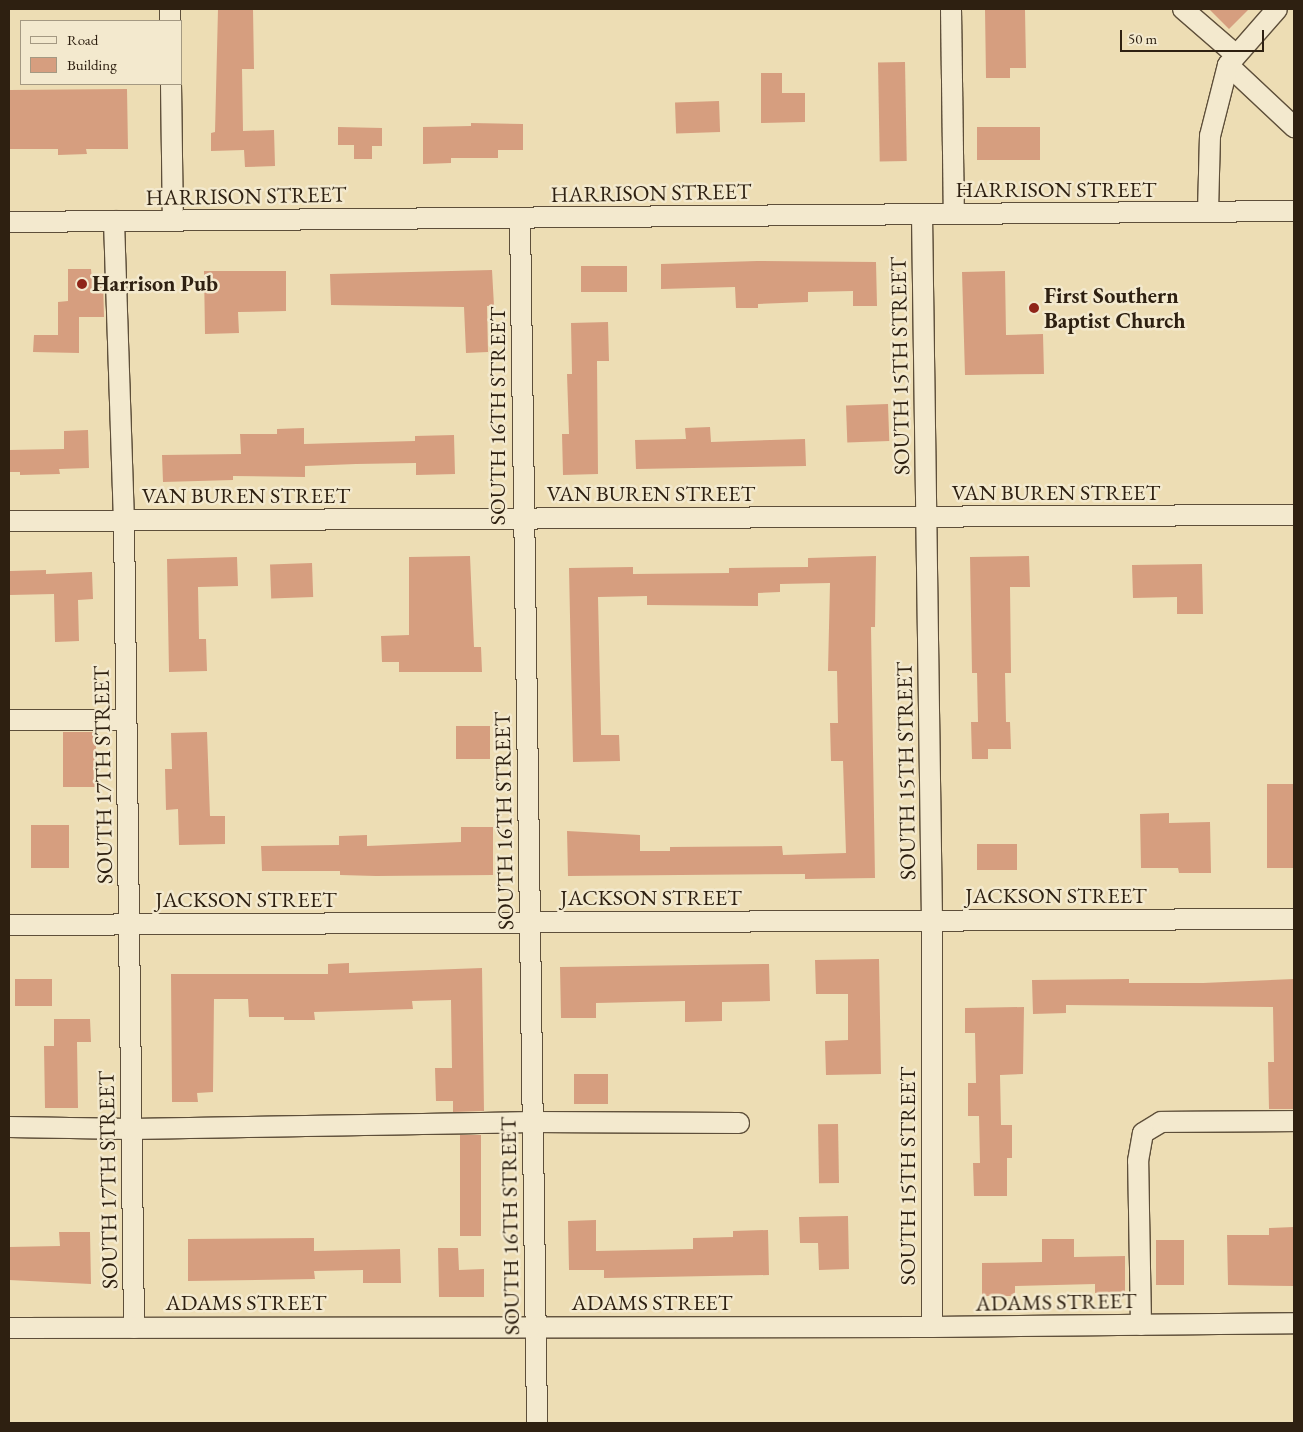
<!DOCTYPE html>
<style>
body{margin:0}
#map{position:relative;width:1303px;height:1432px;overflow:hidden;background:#edddb4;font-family:"EB Garamond",serif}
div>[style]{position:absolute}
.building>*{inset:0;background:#d69e7f;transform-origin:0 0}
.roads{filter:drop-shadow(1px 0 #5e4f3a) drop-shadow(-1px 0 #5e4f3a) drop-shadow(0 1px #5e4f3a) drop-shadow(0 -1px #5e4f3a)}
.minor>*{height:20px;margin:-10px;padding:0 10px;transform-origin:10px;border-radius:10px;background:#f3e9ce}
.dots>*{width:14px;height:14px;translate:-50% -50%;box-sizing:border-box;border:2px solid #f3e9ce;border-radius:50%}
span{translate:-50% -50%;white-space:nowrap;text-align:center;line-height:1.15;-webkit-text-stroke:5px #f3e9ce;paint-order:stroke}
.street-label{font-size:22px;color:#2e2011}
.poi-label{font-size:22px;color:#2e2011;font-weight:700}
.left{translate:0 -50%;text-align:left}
.frame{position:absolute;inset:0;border:10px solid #2e2011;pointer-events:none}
.legend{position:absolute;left:20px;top:20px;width:162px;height:65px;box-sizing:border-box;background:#f3e9ce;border:1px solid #a49982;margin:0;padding:6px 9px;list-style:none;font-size:15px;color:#2e2011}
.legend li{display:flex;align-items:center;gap:10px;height:25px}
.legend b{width:25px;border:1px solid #a49982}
.scale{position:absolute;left:1120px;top:30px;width:144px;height:22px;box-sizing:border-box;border:2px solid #2e2011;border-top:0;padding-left:6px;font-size:15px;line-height:18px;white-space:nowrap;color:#2e2011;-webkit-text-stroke:4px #f3e9ce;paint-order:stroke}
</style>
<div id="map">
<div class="building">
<i style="clip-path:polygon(218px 9px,253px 9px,254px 69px,242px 69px,243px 131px,274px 130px,275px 166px,245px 167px,244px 150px,211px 151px,211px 133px,215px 132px)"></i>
<i style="clip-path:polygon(985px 9px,1025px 9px,1026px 68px,1010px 68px,1010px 78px,986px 78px)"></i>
<i style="clip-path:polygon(1209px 9px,1249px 9px,1229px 29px)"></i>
<i style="left:905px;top:62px;width:99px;height:27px;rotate:89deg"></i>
<i style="clip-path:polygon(761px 73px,782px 73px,782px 93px,805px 93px,805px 122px,761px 123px)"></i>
<i style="clip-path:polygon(127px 89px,128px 149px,86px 149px,87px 154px,58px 155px,58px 149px,9px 149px,9px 90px)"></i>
<i style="left:719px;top:101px;width:31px;height:44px;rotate:88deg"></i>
<i style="clip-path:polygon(471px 123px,523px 124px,523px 150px,498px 150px,498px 158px,451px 158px,451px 163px,423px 164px,423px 127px,471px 126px)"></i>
<i style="clip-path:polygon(338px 127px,382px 128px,382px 146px,372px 146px,372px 159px,354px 159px,354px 145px,338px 145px)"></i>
<i style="left:977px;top:127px;width:63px;height:33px"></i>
<i style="clip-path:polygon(757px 261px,876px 262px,877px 306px,853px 306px,853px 291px,808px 292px,808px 302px,758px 304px,758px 308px,736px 308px,735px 287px,661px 289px,661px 264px)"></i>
<i style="left:627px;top:266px;width:26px;height:46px;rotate:90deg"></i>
<i style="clip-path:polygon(68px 269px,91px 269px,92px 280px,103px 280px,104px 317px,79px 317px,79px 353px,33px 352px,34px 335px,58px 335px,58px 302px,68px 301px)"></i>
<i style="clip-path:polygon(492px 270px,494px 306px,487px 306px,488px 352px,466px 353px,464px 307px,331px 305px,330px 274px)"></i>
<i style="clip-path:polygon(204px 271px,286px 271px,286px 311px,238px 312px,239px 333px,205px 334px)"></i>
<i style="clip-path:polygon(1005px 271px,1006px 335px,1043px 334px,1044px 374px,965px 375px,962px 272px)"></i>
<i style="clip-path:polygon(608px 322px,609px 361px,597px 361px,598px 474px,563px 475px,562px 434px,569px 434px,567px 374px,572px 374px,571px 323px)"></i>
<i style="left:888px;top:404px;width:37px;height:42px;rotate:88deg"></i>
<i style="clip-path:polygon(710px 427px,711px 442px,805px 439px,806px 466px,636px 469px,635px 440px,686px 439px,685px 428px)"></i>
<i style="clip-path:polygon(304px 428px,304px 444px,415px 441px,415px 436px,454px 435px,455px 474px,416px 475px,416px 463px,356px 464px,305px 466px,305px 477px,233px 476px,233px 480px,163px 482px,162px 455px,241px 454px,240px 434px,277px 434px,277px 429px)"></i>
<i style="clip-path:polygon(88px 430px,89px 468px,59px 469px,60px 474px,20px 475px,20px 472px,9px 472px,9px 450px,64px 449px,64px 431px)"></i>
<i style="clip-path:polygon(470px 556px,474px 647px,481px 647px,482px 672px,399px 672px,399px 662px,382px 662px,381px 636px,409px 635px,409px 557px)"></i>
<i style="clip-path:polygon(876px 556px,875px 627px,871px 627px,875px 878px,805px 879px,805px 874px,568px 876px,567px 831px,640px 835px,640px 851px,670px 851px,670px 847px,782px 846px,783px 855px,846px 853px,843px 761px,831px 761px,830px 723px,838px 723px,837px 671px,828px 671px,830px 583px,780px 584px,780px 592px,758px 593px,758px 606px,647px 605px,647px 596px,598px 597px,601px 735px,619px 735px,620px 761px,573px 762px,569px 568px,633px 567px,633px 574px,729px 573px,729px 568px,808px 567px,808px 558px)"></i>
<i style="clip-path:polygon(1029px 556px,1030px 587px,1010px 587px,1011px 673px,1005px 673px,1006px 722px,1010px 722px,1011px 749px,988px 749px,988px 759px,972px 759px,971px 722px,978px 722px,977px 673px,972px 673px,970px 557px)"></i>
<i style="clip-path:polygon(237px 557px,238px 586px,198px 587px,199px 639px,206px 639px,207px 671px,169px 672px,167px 559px)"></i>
<i style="left:312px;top:563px;width:34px;height:42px;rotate:88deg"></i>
<i style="clip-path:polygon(1202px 564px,1203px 614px,1177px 614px,1177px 597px,1133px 598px,1132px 565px)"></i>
<i style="clip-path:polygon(46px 570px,46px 574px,92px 572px,93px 599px,78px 600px,79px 641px,55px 642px,54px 594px,10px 595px,10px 571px)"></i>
<i style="left:456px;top:726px;width:34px;height:33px"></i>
<i style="left:63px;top:732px;width:33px;height:55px"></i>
<i style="clip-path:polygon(207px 732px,210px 816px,225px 816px,225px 844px,179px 845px,178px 809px,166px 810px,165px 769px,172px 769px,171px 733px)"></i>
<i style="left:1267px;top:784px;width:27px;height:84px"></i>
<i style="clip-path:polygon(1169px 813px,1169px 823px,1210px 822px,1211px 873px,1179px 873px,1178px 868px,1141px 868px,1140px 814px)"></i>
<i style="left:31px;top:825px;width:38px;height:43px"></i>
<i style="clip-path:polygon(461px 827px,493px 827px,493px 875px,376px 876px,340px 875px,340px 871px,262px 871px,261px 846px,339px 845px,339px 836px,367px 835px,367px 846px,461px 842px)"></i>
<i style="left:1017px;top:844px;width:26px;height:40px;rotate:90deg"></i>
<i style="clip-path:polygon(879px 959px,881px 1074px,826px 1075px,825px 1041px,848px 1040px,848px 994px,816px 994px,815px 960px)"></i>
<i style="clip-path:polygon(349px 963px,349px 973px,482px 968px,484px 1111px,453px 1112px,453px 1101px,436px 1101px,435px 1068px,452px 1068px,451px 1000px,412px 1001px,413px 1009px,314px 1012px,315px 1020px,284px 1020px,284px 1017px,249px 1017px,248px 999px,214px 999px,213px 1092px,197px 1093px,198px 1102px,172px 1102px,171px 974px,328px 974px,328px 964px)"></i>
<i style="clip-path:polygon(769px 964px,770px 1001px,722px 1002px,722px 1021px,685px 1022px,685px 1001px,596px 1003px,596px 1018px,561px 1018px,560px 967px)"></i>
<i style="left:52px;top:979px;width:27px;height:37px;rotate:90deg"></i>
<i style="clip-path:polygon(1129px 979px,1129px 983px,1203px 983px,1294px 979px,1294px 1109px,1269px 1109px,1268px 1062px,1274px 1062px,1273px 1007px,1066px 1005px,1066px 1013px,1033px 1014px,1032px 980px)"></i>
<i style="clip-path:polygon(1024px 1007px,1023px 1074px,1000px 1075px,1001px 1125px,1012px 1125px,1012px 1158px,1007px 1158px,1007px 1196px,974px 1196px,973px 1163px,980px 1163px,979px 1116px,968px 1116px,968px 1083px,976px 1083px,975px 1033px,965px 1033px,965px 1008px)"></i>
<i style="clip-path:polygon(54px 1019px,90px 1019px,91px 1042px,77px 1042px,78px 1108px,45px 1108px,44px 1046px,54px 1046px)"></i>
<i style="left:574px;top:1074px;width:34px;height:30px"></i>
<i style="left:838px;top:1124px;width:59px;height:20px;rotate:89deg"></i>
<i style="left:460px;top:1135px;width:21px;height:101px"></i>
<i style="clip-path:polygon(848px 1216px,849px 1269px,819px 1270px,818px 1243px,800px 1243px,799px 1217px)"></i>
<i style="clip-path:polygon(596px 1220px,596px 1251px,693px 1249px,693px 1238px,733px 1237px,733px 1231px,768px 1230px,769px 1275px,604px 1278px,604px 1270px,569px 1270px,568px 1221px)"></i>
<i style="clip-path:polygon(1294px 1227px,1294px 1286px,1228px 1285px,1227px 1235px,1269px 1235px,1269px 1228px)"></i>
<i style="clip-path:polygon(59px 1232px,90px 1232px,91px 1284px,9px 1280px,9px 1247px,60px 1246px)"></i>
<i style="clip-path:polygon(314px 1238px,314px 1251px,400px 1249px,401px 1283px,363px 1283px,363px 1270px,314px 1271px,315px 1279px,188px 1281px,188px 1239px)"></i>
<i style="clip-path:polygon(1042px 1239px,1074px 1239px,1074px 1257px,1125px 1256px,1125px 1292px,1095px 1293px,1095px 1284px,1015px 1286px,1015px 1296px,982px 1296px,982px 1263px,1042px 1262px)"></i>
<i style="left:1156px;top:1240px;width:28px;height:45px"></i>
<i style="clip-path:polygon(438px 1248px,458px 1248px,459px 1270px,484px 1269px,484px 1297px,439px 1297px)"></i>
</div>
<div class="roads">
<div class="minor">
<i style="left:170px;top:9px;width:12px;rotate:90deg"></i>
<i style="left:951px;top:9px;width:205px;rotate:89.2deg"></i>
<i style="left:1183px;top:9px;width:69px;rotate:40.9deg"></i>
<i style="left:1228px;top:65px;width:91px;rotate:43.2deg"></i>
<i style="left:171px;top:84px;width:137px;rotate:89.2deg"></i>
<i style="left:1208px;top:212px;width:76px;rotate:-88.5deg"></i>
<i style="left:1210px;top:136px;width:73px;rotate:-75.8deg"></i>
<i style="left:1228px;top:65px;width:74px;rotate:-48.8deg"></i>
<i style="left:922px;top:214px;width:706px;rotate:89.19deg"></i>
<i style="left:932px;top:920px;width:407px;rotate:90deg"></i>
<i style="left:520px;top:218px;width:1205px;rotate:89.19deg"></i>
<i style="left:114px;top:221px;width:300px;rotate:88.1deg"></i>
<i style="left:124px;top:521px;width:807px;rotate:89.29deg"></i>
<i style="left:9px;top:222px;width:1285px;rotate:-0.49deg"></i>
<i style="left:9px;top:521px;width:1285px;rotate:-0.27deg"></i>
<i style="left:9px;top:720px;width:117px"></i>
<i style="left:9px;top:925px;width:1285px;rotate:-0.27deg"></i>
<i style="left:9px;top:1127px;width:122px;rotate:0.9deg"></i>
<i style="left:131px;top:1129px;width:401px;rotate:-1deg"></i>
<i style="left:532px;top:1122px;width:207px;rotate:0.3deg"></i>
<i style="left:1141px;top:1325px;width:164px;rotate:-91deg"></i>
<i style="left:1138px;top:1161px;width:28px;rotate:-80deg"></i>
<i style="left:1143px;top:1133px;width:21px;rotate:-31deg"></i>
<i style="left:1161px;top:1122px;width:133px;rotate:-0.4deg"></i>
<i style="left:9px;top:1328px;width:923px;rotate:-0.06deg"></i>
<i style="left:932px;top:1327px;width:362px;rotate:-0.6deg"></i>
</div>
</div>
<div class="dots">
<i style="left:82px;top:284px;background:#8f2418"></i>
<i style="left:1034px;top:308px;background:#8f2418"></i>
</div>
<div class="street-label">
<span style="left:1056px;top:190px">HARRISON STREET</span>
<span style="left:651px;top:193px;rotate:-1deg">HARRISON STREET</span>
<span style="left:246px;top:196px;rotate:-1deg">HARRISON STREET</span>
<span style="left:900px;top:366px;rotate:-91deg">SOUTH 15TH STREET</span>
<span style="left:498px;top:416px;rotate:-90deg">SOUTH 16TH STREET</span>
<span style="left:1056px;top:493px">VAN BUREN STREET</span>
<span style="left:651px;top:494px">VAN BUREN STREET</span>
<span style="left:246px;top:496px">VAN BUREN STREET</span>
<span style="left:906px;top:771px;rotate:-91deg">SOUTH 15TH STREET</span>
<span style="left:103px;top:775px;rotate:-91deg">SOUTH 17TH STREET</span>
<span style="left:504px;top:821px;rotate:-91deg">SOUTH 16TH STREET</span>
<span style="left:1056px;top:896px">JACKSON STREET</span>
<span style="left:651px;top:898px">JACKSON STREET</span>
<span style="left:246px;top:900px">JACKSON STREET</span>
<span style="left:908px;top:1176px;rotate:-90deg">SOUTH 15TH STREET</span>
<span style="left:108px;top:1180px;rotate:-91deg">SOUTH 17TH STREET</span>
<span style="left:510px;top:1226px;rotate:-91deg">SOUTH 16TH STREET</span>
<span style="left:1056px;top:1302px;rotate:-1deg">ADAMS STREET</span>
<span style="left:246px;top:1303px">ADAMS STREET</span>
<span style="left:652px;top:1303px">ADAMS STREET</span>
</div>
<div class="poi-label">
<span class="left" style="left:92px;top:284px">Harrison Pub</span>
<span class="left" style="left:1044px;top:308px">First Southern<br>Baptist Church</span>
</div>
<div class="frame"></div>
<ul class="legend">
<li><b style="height:6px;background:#f3e9ce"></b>Road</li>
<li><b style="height:14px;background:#d69e7f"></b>Building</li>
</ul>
<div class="scale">50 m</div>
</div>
